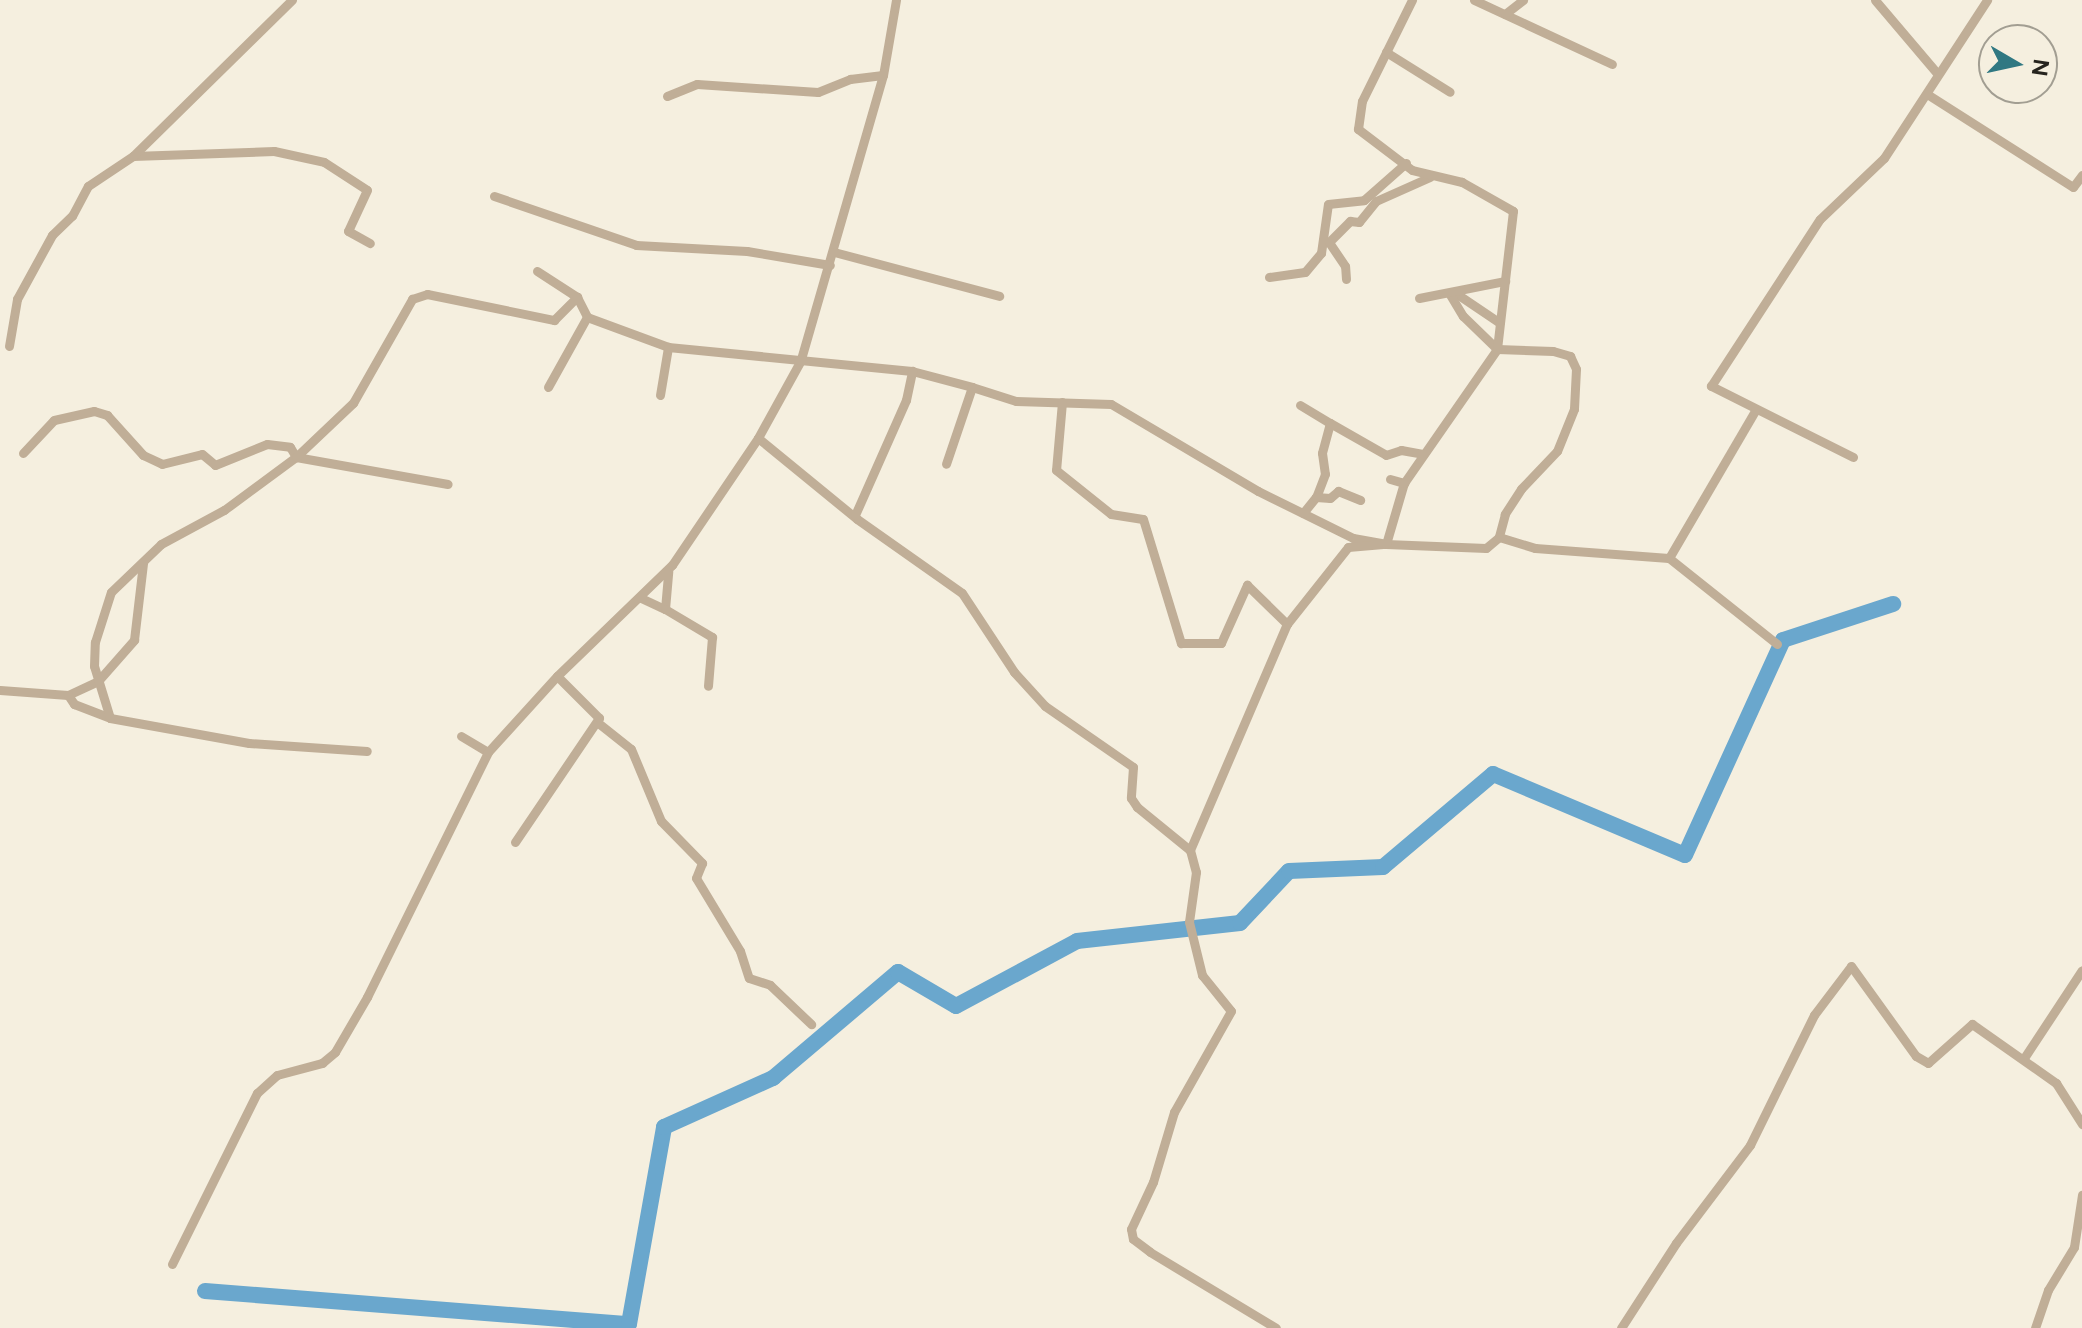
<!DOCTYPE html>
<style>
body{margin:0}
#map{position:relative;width:2082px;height:1328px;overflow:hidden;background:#f5efdf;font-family:Figtree,sans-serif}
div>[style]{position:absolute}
.river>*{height:16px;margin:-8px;padding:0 8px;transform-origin:8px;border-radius:8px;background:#6aa7cd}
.street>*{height:9px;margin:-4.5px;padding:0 4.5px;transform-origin:4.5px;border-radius:4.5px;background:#c0ae97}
span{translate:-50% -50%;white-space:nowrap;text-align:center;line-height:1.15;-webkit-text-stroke:8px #f5efdf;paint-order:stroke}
.north{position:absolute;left:1978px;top:24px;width:80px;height:80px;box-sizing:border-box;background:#f5efdf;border:2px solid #a29e92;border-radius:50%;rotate:99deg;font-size:22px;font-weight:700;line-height:32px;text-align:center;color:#26241e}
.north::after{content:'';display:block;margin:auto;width:28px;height:36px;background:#307882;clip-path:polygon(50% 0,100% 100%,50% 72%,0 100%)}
</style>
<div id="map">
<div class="river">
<i style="left:205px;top:1291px;width:425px;rotate:4.5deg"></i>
<i style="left:629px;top:1324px;width:200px;rotate:-79.9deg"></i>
<i style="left:664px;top:1127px;width:120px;rotate:-24.2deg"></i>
<i style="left:773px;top:1078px;width:164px;rotate:-40.3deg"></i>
<i style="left:898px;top:972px;width:67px;rotate:30.4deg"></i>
<i style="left:956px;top:1006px;width:137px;rotate:-28.2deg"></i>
<i style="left:1077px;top:941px;width:164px;rotate:-6.3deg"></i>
<i style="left:1240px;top:923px;width:71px;rotate:-46.7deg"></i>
<i style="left:1289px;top:871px;width:94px;rotate:-2.4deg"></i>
<i style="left:1383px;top:867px;width:144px;rotate:-40.2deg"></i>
<i style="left:1493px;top:774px;width:208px;rotate:22.9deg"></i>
<i style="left:1685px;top:855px;width:236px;rotate:-65.5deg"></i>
<i style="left:1783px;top:640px;width:116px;rotate:-18.1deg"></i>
</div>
<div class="street">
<i style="left:896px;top:0;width:76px;rotate:99.8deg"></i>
<i style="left:883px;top:75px;width:297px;rotate:106.1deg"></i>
<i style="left:801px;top:360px;width:89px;rotate:118.9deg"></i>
<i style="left:758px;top:438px;width:128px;rotate:39.3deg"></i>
<i style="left:857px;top:519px;width:128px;rotate:35.2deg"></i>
<i style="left:962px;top:593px;width:95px;rotate:56.6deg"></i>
<i style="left:1014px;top:672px;width:46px;rotate:47.6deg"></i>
<i style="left:1045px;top:706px;width:107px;rotate:34.7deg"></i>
<i style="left:1133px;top:767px;width:31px;rotate:94deg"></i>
<i style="left:1131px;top:798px;width:11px;rotate:56deg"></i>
<i style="left:1137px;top:807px;width:68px;rotate:39.1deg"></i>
<i style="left:1190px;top:850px;width:23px;rotate:75deg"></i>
<i style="left:1196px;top:872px;width:50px;rotate:98deg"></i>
<i style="left:1189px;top:922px;width:55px;rotate:76.2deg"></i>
<i style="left:1202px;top:975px;width:46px;rotate:51.1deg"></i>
<i style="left:1231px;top:1011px;width:116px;rotate:119.4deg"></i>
<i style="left:1174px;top:1112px;width:73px;rotate:106.7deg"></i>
<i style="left:1153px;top:1182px;width:52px;rotate:115.1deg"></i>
<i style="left:1131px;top:1229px;width:10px;rotate:79deg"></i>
<i style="left:1133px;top:1239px;width:21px;rotate:37deg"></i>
<i style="left:1150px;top:1252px;width:147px;rotate:31.1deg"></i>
<i style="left:1474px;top:0;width:152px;rotate:24.9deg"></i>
<i style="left:1875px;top:0;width:96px;rotate:49.7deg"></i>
<i style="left:1505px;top:14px;width:23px;rotate:-38deg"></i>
<i style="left:1386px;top:52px;width:75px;rotate:32deg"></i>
<i style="left:1927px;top:94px;width:173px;rotate:32.5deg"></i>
<i style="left:2073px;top:187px;width:15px;rotate:-53deg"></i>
<i style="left:667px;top:96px;width:32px;rotate:-22deg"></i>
<i style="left:697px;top:84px;width:121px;rotate:3.8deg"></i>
<i style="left:818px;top:92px;width:35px;rotate:-22deg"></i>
<i style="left:850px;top:79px;width:33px;rotate:-7deg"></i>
<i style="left:133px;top:156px;width:141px;rotate:-2deg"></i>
<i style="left:274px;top:151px;width:51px;rotate:12.4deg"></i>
<i style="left:324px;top:162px;width:51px;rotate:33.1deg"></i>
<i style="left:367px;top:190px;width:45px;rotate:114.9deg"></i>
<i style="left:348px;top:231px;width:25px;rotate:29deg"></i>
<i style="left:494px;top:196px;width:150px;rotate:19deg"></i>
<i style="left:636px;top:245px;width:111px;rotate:3.1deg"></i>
<i style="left:747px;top:251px;width:84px;rotate:9.6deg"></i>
<i style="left:834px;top:252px;width:171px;rotate:14.9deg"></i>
<i style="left:537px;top:271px;width:48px;rotate:33deg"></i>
<i style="left:577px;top:297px;width:22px;rotate:63deg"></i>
<i style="left:587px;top:317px;width:86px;rotate:20.3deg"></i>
<i style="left:668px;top:347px;width:245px;rotate:5.6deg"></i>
<i style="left:912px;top:371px;width:62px;rotate:14.9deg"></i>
<i style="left:972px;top:387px;width:81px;rotate:108.7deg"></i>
<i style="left:1269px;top:277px;width:36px;rotate:-8deg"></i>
<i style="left:1305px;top:272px;width:25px;rotate:-50deg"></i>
<i style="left:1321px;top:253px;width:49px;rotate:-81.9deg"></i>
<i style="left:1328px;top:204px;width:36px;rotate:-6deg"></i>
<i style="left:1364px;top:200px;width:56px;rotate:-41.4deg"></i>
<i style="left:1346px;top:279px;width:13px;rotate:-94deg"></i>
<i style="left:1345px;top:266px;width:29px;rotate:-124deg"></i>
<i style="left:1329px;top:242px;width:30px;rotate:-45deg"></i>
<i style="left:1350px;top:221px;width:9px;rotate:6deg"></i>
<i style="left:1359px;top:222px;width:27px;rotate:-51deg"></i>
<i style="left:1376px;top:201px;width:59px;rotate:-24deg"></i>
<i style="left:1454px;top:292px;width:55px;rotate:34deg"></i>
<i style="left:1449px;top:293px;width:27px;rotate:59deg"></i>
<i style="left:1463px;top:316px;width:47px;rotate:44.1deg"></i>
<i style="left:1497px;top:349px;width:56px;rotate:2deg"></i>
<i style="left:1553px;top:351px;width:18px;rotate:16deg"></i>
<i style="left:1570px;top:356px;width:14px;rotate:65deg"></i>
<i style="left:1576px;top:369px;width:40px;rotate:92.9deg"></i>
<i style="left:1574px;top:409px;width:45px;rotate:112deg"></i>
<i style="left:1557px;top:451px;width:52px;rotate:133.5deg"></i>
<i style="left:1521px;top:489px;width:30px;rotate:123deg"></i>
<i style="left:1505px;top:514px;width:24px;rotate:105deg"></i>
<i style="left:1419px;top:298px;width:88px;rotate:-11.2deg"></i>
<i style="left:9px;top:346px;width:48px;rotate:-80.3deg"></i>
<i style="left:17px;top:299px;width:73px;rotate:-61.3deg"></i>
<i style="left:52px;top:235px;width:28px;rotate:-44deg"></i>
<i style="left:72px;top:216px;width:34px;rotate:-62deg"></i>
<i style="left:88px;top:186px;width:54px;rotate:-33.7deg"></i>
<i style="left:133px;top:156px;width:223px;rotate:-44.5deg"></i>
<i style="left:548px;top:387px;width:80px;rotate:-60.9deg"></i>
<i style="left:972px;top:387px;width:46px;rotate:17.7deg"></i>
<i style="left:1016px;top:401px;width:95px;rotate:1.8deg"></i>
<i style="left:1111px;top:404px;width:171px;rotate:30.6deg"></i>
<i style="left:1258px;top:491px;width:106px;rotate:26.3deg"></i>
<i style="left:1353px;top:538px;width:34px;rotate:10deg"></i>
<i style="left:1386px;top:544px;width:100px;rotate:2.3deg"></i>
<i style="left:1486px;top:548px;width:17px;rotate:-40deg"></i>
<i style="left:1499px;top:537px;width:38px;rotate:17deg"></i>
<i style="left:1535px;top:548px;width:134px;rotate:4.3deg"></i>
<i style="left:1669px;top:558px;width:138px;rotate:38.5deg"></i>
<i style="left:660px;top:395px;width:49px;rotate:-80.5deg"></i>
<i style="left:1062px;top:402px;width:68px;rotate:95deg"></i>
<i style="left:1056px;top:470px;width:70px;rotate:38.7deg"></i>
<i style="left:1111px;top:514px;width:32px;rotate:9deg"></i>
<i style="left:1143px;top:519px;width:130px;rotate:73deg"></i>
<i style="left:1181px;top:643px;width:40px"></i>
<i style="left:1221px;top:643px;width:64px;rotate:-65.9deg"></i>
<i style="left:1247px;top:585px;width:56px;rotate:44.3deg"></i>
<i style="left:1300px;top:405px;width:35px;rotate:31deg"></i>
<i style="left:1330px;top:423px;width:31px;rotate:105deg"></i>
<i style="left:1322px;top:453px;width:21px;rotate:82deg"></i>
<i style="left:1325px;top:474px;width:25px;rotate:111deg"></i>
<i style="left:1330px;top:423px;width:64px;rotate:29.7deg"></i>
<i style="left:1386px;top:455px;width:16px;rotate:-18deg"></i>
<i style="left:1401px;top:450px;width:22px;rotate:10deg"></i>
<i style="left:23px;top:453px;width:45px;rotate:-46.8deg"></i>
<i style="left:54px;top:420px;width:41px;rotate:-12.7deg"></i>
<i style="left:94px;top:411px;width:14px;rotate:17deg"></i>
<i style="left:107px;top:415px;width:54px;rotate:48deg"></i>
<i style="left:143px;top:455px;width:21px;rotate:25deg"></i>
<i style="left:162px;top:464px;width:41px;rotate:-14deg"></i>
<i style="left:202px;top:454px;width:17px;rotate:40deg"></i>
<i style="left:215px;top:465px;width:56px;rotate:-22deg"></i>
<i style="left:267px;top:444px;width:23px;rotate:7deg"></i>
<i style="left:290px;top:447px;width:12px;rotate:59deg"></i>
<i style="left:296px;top:457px;width:154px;rotate:10.1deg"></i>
<i style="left:1853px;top:457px;width:159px;rotate:-153.4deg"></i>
<i style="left:1711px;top:386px;width:199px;rotate:-56.9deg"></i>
<i style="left:1820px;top:219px;width:88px;rotate:-43.6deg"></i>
<i style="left:1884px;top:158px;width:189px;rotate:-56.9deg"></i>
<i style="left:1390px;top:479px;width:15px;rotate:16deg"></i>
<i style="left:1303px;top:513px;width:21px;rotate:-51deg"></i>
<i style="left:1316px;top:497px;width:14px;rotate:4deg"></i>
<i style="left:1330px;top:498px;width:11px;rotate:-41deg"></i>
<i style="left:1338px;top:491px;width:24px;rotate:22deg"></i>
<i style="left:855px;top:515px;width:126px;rotate:-66.1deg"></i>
<i style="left:906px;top:400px;width:30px;rotate:-78deg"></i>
<i style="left:1669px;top:558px;width:170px;rotate:-59.7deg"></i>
<i style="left:641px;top:598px;width:26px;rotate:25deg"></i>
<i style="left:665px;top:609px;width:38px;rotate:-85deg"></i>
<i style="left:665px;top:609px;width:55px;rotate:30.8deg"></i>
<i style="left:712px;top:637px;width:49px;rotate:94.7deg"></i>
<i style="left:0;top:690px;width:68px;rotate:4.2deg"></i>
<i style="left:68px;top:695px;width:33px;rotate:-25deg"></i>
<i style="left:98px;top:681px;width:55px;rotate:-48.7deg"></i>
<i style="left:134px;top:640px;width:78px;rotate:-83.3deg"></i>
<i style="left:68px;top:695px;width:11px;rotate:56deg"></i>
<i style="left:74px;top:704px;width:39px;rotate:21deg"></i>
<i style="left:110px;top:718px;width:141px;rotate:10.2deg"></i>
<i style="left:249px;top:743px;width:118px;rotate:3.9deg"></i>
<i style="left:110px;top:718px;width:54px;rotate:-107.1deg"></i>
<i style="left:94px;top:666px;width:24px;rotate:-88deg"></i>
<i style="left:95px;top:642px;width:52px;rotate:-72.3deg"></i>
<i style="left:111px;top:592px;width:69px;rotate:-43.8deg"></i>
<i style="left:161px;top:544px;width:72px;rotate:-28.4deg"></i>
<i style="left:224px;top:510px;width:89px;rotate:-36.4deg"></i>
<i style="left:296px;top:457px;width:79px;rotate:-43.5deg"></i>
<i style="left:353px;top:403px;width:120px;rotate:-60.4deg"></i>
<i style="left:412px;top:299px;width:16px;rotate:-18deg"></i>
<i style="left:427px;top:294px;width:130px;rotate:11.6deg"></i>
<i style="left:554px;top:320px;width:33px;rotate:-45deg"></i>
<i style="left:597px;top:722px;width:43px;rotate:38.5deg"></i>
<i style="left:631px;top:749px;width:78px;rotate:67.4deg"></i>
<i style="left:661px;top:821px;width:59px;rotate:45.7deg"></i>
<i style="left:702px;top:863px;width:16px;rotate:112deg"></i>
<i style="left:696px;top:878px;width:85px;rotate:58.9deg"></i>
<i style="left:740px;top:951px;width:28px;rotate:72deg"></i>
<i style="left:749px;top:978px;width:22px;rotate:18deg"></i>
<i style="left:770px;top:985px;width:57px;rotate:43.6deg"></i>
<i style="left:461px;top:736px;width:31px;rotate:31deg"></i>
<i style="left:515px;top:842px;width:150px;rotate:-55.9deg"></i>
<i style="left:599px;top:718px;width:59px;rotate:-135deg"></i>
<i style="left:557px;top:676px;width:160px;rotate:-44deg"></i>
<i style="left:672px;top:565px;width:153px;rotate:-55.9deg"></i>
<i style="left:1190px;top:850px;width:246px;rotate:-66.8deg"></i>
<i style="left:1287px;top:624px;width:98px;rotate:-51.6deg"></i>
<i style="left:1348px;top:547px;width:38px;rotate:-5deg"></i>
<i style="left:1386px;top:544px;width:64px;rotate:-73.6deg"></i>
<i style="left:1404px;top:483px;width:163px;rotate:-55.2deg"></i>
<i style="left:1497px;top:349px;width:139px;rotate:-83.4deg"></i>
<i style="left:1513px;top:211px;width:59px;rotate:-150.4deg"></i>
<i style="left:1462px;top:182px;width:51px;rotate:-166.5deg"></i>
<i style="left:1412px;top:170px;width:68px;rotate:-142.8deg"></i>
<i style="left:1358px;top:129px;width:28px;rotate:-82deg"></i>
<i style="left:1362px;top:101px;width:113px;rotate:-63.7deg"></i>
<i style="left:2024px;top:1058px;width:105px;rotate:-56.6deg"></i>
<i style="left:172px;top:1264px;width:191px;rotate:-63.6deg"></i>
<i style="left:257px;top:1093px;width:27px;rotate:-42deg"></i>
<i style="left:277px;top:1075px;width:47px;rotate:-14.9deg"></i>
<i style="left:322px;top:1063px;width:17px;rotate:-40deg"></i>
<i style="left:335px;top:1052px;width:64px;rotate:-59.8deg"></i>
<i style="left:367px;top:997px;width:273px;rotate:-63.7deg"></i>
<i style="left:488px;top:752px;width:103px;rotate:-47.8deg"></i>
<i style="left:1621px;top:1328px;width:101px;rotate:-57.1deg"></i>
<i style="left:1676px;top:1243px;width:123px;rotate:-52.9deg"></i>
<i style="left:1750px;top:1145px;width:145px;rotate:-63.8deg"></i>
<i style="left:1814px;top:1015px;width:61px;rotate:-52.9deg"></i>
<i style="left:1851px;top:966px;width:111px;rotate:54.2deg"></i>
<i style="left:1916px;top:1056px;width:14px;rotate:30deg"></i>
<i style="left:1928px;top:1063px;width:59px;rotate:-41.6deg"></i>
<i style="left:1972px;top:1024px;width:103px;rotate:35.1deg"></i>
<i style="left:2056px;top:1083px;width:49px;rotate:57.6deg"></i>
<i style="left:2035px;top:1328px;width:40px;rotate:-71.1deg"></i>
<i style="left:2048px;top:1290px;width:50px;rotate:-58.8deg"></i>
<i style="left:2074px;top:1247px;width:53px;rotate:-81.3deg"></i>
</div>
<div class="north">N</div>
</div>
